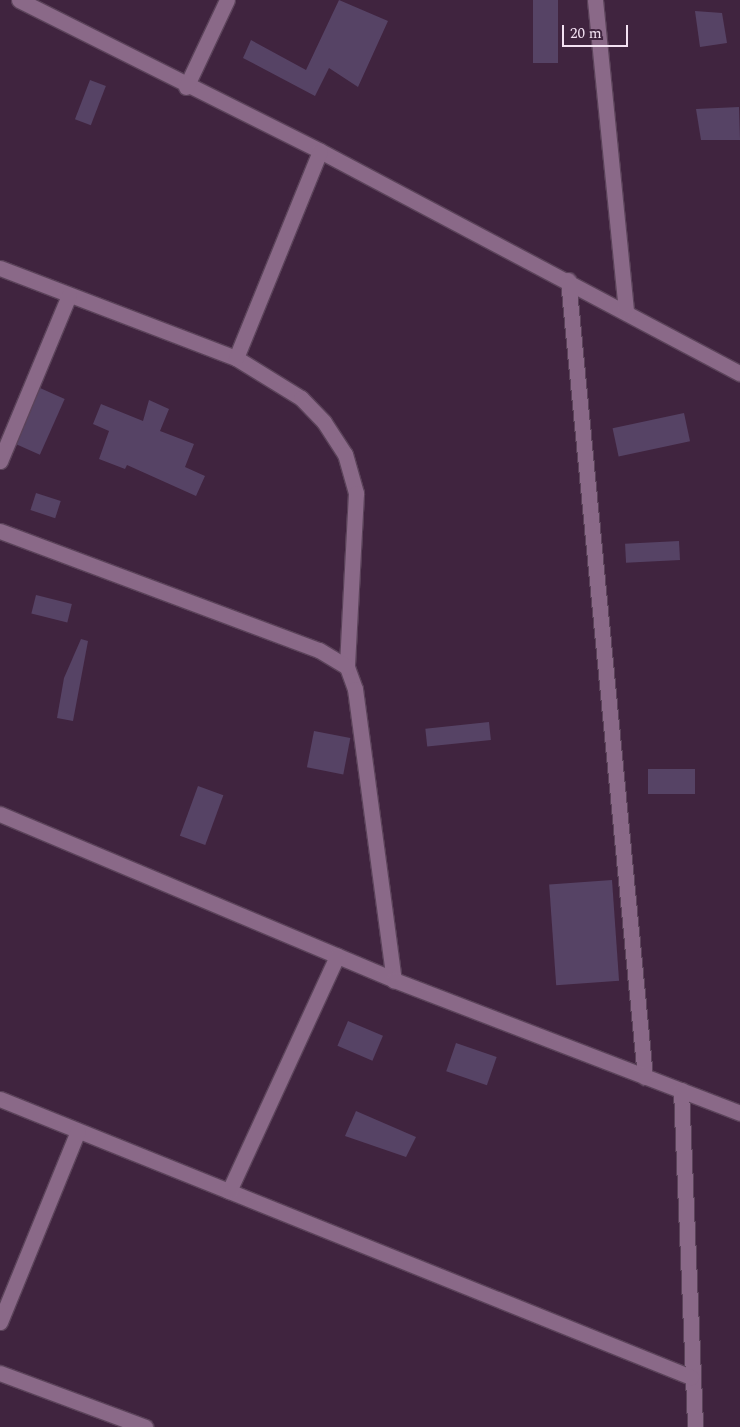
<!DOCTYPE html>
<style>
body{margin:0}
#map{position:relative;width:740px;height:1427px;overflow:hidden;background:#40243f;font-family:Spectral,serif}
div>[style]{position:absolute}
.building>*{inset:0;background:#564365;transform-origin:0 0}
.roads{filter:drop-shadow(1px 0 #5b435a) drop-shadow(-1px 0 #5b435a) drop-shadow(0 1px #5b435a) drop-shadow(0 -1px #5b435a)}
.minor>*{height:15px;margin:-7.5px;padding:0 7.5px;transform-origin:7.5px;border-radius:7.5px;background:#8a6988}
span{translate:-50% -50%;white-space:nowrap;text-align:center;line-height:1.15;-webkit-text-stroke:5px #40243f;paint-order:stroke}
.scale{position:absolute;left:562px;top:25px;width:66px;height:22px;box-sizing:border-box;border:2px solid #f3e1f2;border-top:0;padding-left:6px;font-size:15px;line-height:18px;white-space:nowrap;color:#f3e1f2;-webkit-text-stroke:4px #40243f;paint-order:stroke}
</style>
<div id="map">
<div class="building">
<i style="clip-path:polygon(339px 0,388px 21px,358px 87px,329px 68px,315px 96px,243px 58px,251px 40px,306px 70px)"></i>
<i style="left:533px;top:0;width:25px;height:63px"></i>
<i style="clip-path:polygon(695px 11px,722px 13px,727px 43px,700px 47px)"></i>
<i style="left:90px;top:80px;width:17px;height:42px;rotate:21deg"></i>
<i style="clip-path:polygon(739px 107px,740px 140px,701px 140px,696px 109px)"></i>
<i style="left:40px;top:388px;width:27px;height:61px;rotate:24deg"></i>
<i style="clip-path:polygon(149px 400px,169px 409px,160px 431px,194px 444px,185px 467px,205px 476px,196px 496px,127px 465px,125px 469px,99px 459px,109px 431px,93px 424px,101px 404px,143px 421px)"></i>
<i style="left:684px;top:413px;width:29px;height:73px;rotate:78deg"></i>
<i style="left:36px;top:493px;width:26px;height:18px;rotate:18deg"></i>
<i style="left:679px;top:541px;width:19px;height:54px;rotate:87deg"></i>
<i style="left:36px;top:595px;width:37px;height:19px;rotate:14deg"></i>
<i style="clip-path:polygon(81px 639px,88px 641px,73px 721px,57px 718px,64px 678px)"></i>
<i style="left:489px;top:722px;width:18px;height:64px;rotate:84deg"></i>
<i style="left:314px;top:731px;width:37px;height:37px;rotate:11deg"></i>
<i style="left:648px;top:769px;width:47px;height:25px"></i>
<i style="left:198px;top:786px;width:27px;height:53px;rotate:20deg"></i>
<i style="left:612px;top:880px;width:101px;height:63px;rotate:86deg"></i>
<i style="left:348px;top:1021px;width:38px;height:27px;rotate:23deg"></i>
<i style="left:456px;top:1043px;width:43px;height:30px;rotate:19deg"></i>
<i style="clip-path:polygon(356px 1111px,416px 1137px,406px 1157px,345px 1136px)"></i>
</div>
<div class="roads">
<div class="minor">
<i style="left:19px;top:0;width:337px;rotate:26.6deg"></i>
<i style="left:320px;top:151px;width:475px;rotate:27.9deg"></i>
<i style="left:595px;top:0;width:313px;rotate:84.3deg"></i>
<i style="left:186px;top:87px;width:96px;rotate:-64.8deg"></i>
<i style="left:0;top:268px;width:253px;rotate:20.9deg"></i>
<i style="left:236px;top:358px;width:76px;rotate:31.6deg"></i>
<i style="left:301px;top:398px;width:33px;rotate:46deg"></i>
<i style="left:324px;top:422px;width:38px;rotate:57deg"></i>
<i style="left:345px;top:454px;width:41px;rotate:74.2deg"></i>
<i style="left:356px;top:493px;width:174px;rotate:93deg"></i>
<i style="left:347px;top:667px;width:23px;rotate:70deg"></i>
<i style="left:355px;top:689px;width:294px;rotate:82.4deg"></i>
<i style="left:568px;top:280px;width:801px;rotate:84.48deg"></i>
<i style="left:236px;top:358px;width:223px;rotate:-67.9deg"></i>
<i style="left:0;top:461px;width:180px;rotate:-67.4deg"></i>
<i style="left:0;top:531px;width:340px;rotate:20.5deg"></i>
<i style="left:319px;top:650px;width:33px;rotate:31deg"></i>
<i style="left:0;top:814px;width:428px;rotate:22.8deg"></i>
<i style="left:394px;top:980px;width:371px;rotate:21deg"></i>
<i style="left:681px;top:1090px;width:337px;rotate:87.6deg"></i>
<i style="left:0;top:1099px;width:745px;rotate:21.92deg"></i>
<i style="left:229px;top:1191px;width:259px;rotate:-65.3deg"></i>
<i style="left:0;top:1322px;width:206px;rotate:-67.8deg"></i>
<i style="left:0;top:1373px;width:155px;rotate:20.4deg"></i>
</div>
</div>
<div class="scale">20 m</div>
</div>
